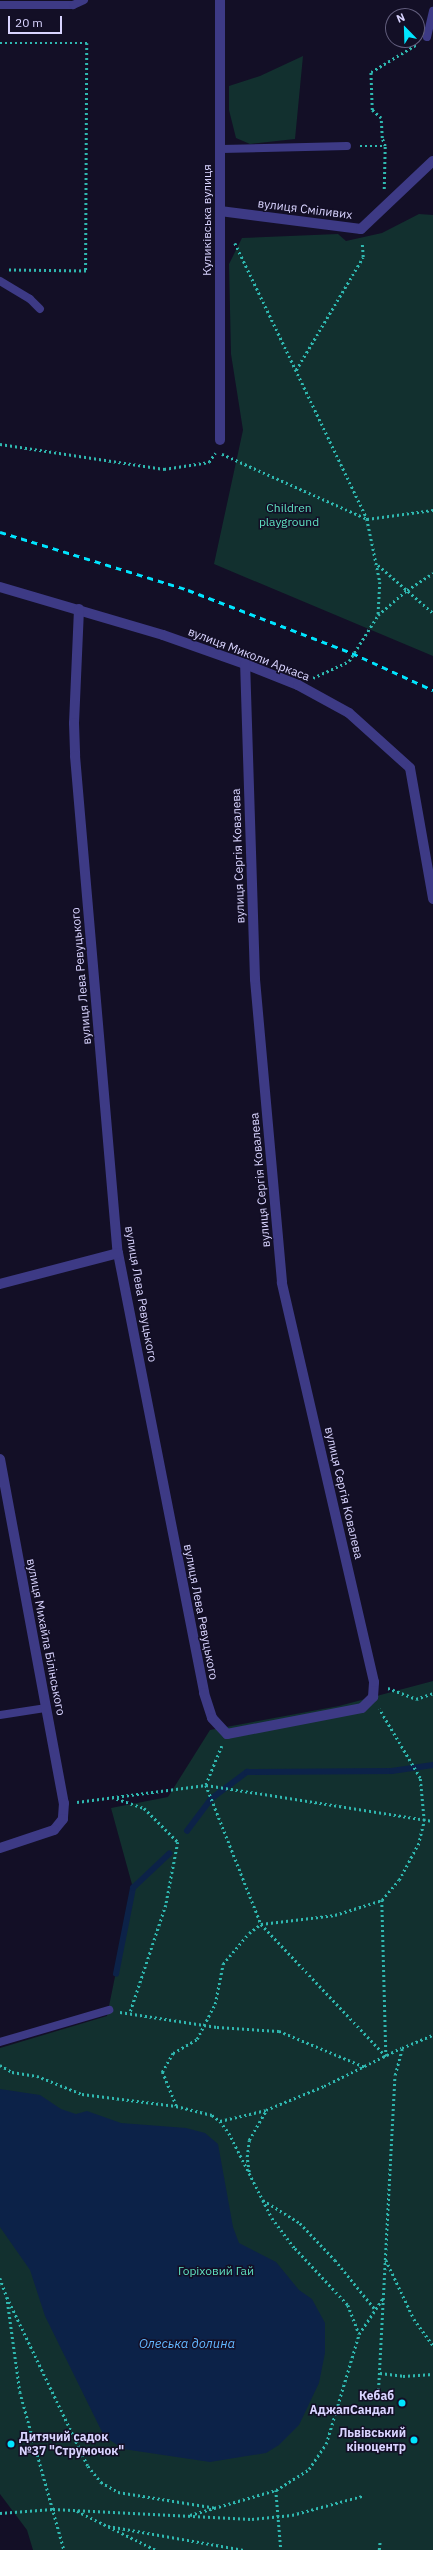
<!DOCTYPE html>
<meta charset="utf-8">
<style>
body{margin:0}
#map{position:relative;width:433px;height:2550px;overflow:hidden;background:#130f26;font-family:"IBM Plex Sans",sans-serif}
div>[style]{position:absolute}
.green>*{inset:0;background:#12302f}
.water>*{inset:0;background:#0c2248}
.stream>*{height:5.5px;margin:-2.75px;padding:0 2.75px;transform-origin:2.75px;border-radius:2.75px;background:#0c2248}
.path>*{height:2.5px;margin-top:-1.25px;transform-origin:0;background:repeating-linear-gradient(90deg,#2fb8b0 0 2px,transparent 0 5px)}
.lane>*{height:8px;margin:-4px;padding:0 4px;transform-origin:4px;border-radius:4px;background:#3d3a85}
.street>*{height:10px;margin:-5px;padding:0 5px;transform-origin:5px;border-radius:5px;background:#3d3a85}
.rail>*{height:3px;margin-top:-1.5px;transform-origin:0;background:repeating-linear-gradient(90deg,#00e5ff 0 6px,transparent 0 11px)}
.dots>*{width:11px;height:11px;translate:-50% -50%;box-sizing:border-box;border:2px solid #130f26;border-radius:50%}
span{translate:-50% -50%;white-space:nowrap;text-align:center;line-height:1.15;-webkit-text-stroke:3px #130f26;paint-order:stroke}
.street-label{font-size:12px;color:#d9d4ff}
.park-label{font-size:12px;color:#5fe0c0}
.poi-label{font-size:12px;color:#d9d4ff;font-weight:700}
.right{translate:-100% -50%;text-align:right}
.left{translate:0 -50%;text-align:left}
.water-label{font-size:13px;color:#62b6ff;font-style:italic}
.north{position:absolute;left:385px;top:8px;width:40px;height:40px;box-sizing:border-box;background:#130f26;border:1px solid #625e7d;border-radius:50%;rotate:337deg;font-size:11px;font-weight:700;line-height:16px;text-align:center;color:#d9d4ff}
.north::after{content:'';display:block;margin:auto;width:14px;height:18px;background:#00e5ff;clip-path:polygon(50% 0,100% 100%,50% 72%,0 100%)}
.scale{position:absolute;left:8px;top:16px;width:54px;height:18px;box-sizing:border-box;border:2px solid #d9d4ff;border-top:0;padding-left:5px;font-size:12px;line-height:14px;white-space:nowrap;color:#d9d4ff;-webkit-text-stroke:3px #130f26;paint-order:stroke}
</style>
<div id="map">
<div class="green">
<i style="clip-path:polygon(303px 56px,295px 139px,250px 144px,236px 138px,229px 110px,229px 86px,260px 76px)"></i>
<i style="clip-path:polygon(419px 214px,433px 215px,433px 656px,214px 564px,243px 430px,231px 354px,229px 264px,242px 238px,338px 234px,346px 241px,382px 233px)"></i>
<i style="clip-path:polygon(433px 1681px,433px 2550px,33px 2550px,27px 2530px,0 2494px,0 2048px,107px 2016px,133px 1888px,111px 1808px,168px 1797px,210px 1730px,339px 1706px)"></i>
</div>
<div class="water">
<i style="clip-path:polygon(0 2089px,40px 2095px,61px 2109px,76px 2114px,87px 2111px,121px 2123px,186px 2128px,205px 2133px,218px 2144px,233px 2227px,239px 2243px,276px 2262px,299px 2290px,312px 2299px,325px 2323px,325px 2353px,319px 2383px,299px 2425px,279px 2445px,266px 2453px,210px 2462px,123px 2449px,104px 2436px,45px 2316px,30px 2270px,0 2227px)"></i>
</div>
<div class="stream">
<i style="left:187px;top:1831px;width:40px;rotate:-53deg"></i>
<i style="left:211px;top:1799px;width:45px;rotate:-36.9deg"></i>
<i style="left:247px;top:1772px;width:145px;rotate:-0.4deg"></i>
<i style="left:392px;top:1771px;width:41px;rotate:-8.3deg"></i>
<i style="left:116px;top:1974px;width:88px;rotate:-78.8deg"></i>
<i style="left:133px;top:1888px;width:50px;rotate:-43.4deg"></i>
</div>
<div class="path">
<i style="left:0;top:43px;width:87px"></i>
<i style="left:87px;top:43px;width:228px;rotate:90.3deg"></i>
<i style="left:86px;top:271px;width:77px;rotate:-179.3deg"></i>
<i style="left:360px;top:146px;width:25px"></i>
<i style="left:384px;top:189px;width:43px;rotate:-88.7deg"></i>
<i style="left:385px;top:146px;width:9px;rotate:-111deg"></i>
<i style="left:382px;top:138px;width:20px;rotate:-93deg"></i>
<i style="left:381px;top:118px;width:12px;rotate:-138deg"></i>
<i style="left:372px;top:110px;width:38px;rotate:-92deg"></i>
<i style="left:371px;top:72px;width:54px;rotate:-31.3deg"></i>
<i style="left:235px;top:243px;width:306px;rotate:64.4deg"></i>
<i style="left:367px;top:519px;width:64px;rotate:78.3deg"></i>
<i style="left:380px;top:582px;width:33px;rotate:93deg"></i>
<i style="left:296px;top:370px;width:131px;rotate:-59.3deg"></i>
<i style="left:363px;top:257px;width:15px;rotate:-94deg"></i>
<i style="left:0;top:444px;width:166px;rotate:8.7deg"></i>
<i style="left:164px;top:469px;width:46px;rotate:-8.8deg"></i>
<i style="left:209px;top:462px;width:11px;rotate:-56deg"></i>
<i style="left:222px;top:454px;width:159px;rotate:24.1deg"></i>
<i style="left:367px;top:519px;width:67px;rotate:-7.8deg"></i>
<i style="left:378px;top:565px;width:73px;rotate:41.1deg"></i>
<i style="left:313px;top:678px;width:40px;rotate:-25deg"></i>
<i style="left:349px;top:661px;width:54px;rotate:-57.8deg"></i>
<i style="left:378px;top:615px;width:38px;rotate:-41deg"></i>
<i style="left:407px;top:590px;width:31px;rotate:-33deg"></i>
<i style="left:388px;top:1688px;width:30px;rotate:21deg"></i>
<i style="left:416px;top:1699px;width:18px;rotate:-19deg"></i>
<i style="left:222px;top:1746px;width:42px;rotate:112.3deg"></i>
<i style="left:206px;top:1785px;width:149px;rotate:68.4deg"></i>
<i style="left:261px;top:1924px;width:182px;rotate:46.6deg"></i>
<i style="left:112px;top:1797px;width:34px;rotate:19deg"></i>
<i style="left:144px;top:1808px;width:48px;rotate:45deg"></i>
<i style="left:178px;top:1842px;width:64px;rotate:100.8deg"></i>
<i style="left:166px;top:1905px;width:114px;rotate:108.4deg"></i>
<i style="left:77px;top:1802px;width:130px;rotate:-7.5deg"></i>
<i style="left:206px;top:1785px;width:230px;rotate:9deg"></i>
<i style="left:382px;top:1900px;width:156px;rotate:88.5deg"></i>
<i style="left:120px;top:2012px;width:98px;rotate:8.8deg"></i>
<i style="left:217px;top:2027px;width:62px;rotate:3.7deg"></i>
<i style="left:279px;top:2031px;width:93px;rotate:22.7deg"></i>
<i style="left:0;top:2065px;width:14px;rotate:30deg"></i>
<i style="left:12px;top:2072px;width:25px;rotate:9deg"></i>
<i style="left:37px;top:2076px;width:48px;rotate:21.8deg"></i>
<i style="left:82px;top:2094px;width:95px;rotate:7.3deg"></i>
<i style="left:176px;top:2106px;width:37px;rotate:14deg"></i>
<i style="left:212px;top:2115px;width:10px;rotate:37deg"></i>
<i style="left:220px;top:2121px;width:15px;rotate:53deg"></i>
<i style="left:229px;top:2133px;width:95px;rotate:63.2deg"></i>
<i style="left:272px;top:2218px;width:38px;rotate:53deg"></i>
<i style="left:295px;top:2248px;width:78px;rotate:47.1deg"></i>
<i style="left:348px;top:2305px;width:31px;rotate:69deg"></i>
<i style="left:176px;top:2106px;width:37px;rotate:-112deg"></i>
<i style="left:162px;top:2072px;width:22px;rotate:-60deg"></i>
<i style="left:173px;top:2053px;width:28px;rotate:-30deg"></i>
<i style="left:197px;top:2039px;width:39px;rotate:-63deg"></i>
<i style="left:215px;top:2004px;width:41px;rotate:-78.7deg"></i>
<i style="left:223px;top:1964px;width:40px;rotate:-50deg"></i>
<i style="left:249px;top:1933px;width:15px;rotate:-37deg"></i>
<i style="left:261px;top:1924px;width:75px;rotate:-6.9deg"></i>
<i style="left:335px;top:1915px;width:49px;rotate:-17.7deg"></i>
<i style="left:382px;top:1900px;width:26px;rotate:-50deg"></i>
<i style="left:399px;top:1880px;width:40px;rotate:-62deg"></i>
<i style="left:418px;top:1845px;width:25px;rotate:-76deg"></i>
<i style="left:424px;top:1821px;width:43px;rotate:-95.3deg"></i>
<i style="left:420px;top:1778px;width:80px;rotate:-120.7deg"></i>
<i style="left:220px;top:2121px;width:47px;rotate:-13.4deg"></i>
<i style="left:266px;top:2110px;width:63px;rotate:-22.5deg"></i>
<i style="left:324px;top:2086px;width:86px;rotate:-26.3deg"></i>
<i style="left:249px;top:2172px;width:15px;rotate:-98deg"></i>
<i style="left:247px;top:2157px;width:17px;rotate:-83deg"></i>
<i style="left:249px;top:2140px;width:34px;rotate:-60deg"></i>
<i style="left:263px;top:2200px;width:44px;rotate:31.9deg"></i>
<i style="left:300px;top:2223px;width:51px;rotate:46.6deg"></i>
<i style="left:335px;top:2260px;width:63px;rotate:50.8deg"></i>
<i style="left:386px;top:2260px;width:65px;rotate:64.6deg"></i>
<i style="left:414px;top:2319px;width:32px;rotate:54deg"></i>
<i style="left:0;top:2278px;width:20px;rotate:70deg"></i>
<i style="left:7px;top:2297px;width:96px;rotate:82.2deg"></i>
<i style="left:20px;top:2392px;width:164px;rotate:74.4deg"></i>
<i style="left:7px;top:2297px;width:187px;rotate:64.4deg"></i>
<i style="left:88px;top:2466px;width:21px;rotate:51deg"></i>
<i style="left:101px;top:2482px;width:20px;rotate:30deg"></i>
<i style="left:118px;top:2492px;width:100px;rotate:9.2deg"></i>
<i style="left:380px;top:2373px;width:23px;rotate:7deg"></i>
<i style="left:403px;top:2376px;width:30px;rotate:-4deg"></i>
<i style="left:378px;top:2395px;width:320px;rotate:-87deg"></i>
<i style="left:395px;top:2075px;width:28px;rotate:-75deg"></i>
<i style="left:402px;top:2048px;width:34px;rotate:-23deg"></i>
<i style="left:276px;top:2490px;width:60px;rotate:85.2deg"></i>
<i style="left:77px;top:2511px;width:88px;rotate:26.3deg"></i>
<i style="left:0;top:2513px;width:53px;rotate:-4.3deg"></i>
<i style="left:53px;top:2509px;width:199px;rotate:2.9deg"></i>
<i style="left:252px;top:2519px;width:40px;rotate:-5.7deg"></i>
<i style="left:292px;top:2515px;width:73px;rotate:-15.2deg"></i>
<i style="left:190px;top:2515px;width:90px;rotate:-16.2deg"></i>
<i style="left:276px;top:2490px;width:39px;rotate:-32deg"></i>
<i style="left:309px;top:2469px;width:30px;rotate:-56deg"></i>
<i style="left:326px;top:2444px;width:115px;rotate:-73.3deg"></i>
<i style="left:359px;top:2334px;width:43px;rotate:-56.3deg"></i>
<i style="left:108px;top:2526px;width:138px;rotate:10deg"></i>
<i style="left:379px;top:2550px;width:10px;rotate:-84deg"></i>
</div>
<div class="lane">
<i style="left:0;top:5px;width:73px"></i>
<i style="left:73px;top:5px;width:12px;rotate:-24deg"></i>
<i style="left:427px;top:37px;width:27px;rotate:-77deg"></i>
<i style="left:221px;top:149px;width:126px;rotate:-1.4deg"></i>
<i style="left:0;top:281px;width:35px;rotate:31deg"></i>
<i style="left:30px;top:299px;width:14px;rotate:45deg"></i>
<i style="left:0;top:1715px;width:47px;rotate:-8.7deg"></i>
<i style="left:0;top:2042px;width:114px;rotate:-16.4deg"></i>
</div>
<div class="street">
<i style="left:220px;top:211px;width:142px;rotate:7.3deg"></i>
<i style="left:361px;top:229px;width:99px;rotate:-43.4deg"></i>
<i style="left:220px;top:440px;width:440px;rotate:-90deg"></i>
<i style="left:0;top:587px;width:170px;rotate:16.4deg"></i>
<i style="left:163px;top:635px;width:87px;rotate:19.5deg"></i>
<i style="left:245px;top:664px;width:57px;rotate:21.6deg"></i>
<i style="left:298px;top:685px;width:58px;rotate:28.8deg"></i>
<i style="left:349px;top:713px;width:82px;rotate:42deg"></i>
<i style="left:410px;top:768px;width:133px;rotate:80deg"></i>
<i style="left:79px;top:609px;width:114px;rotate:92.5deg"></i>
<i style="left:74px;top:723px;width:33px;rotate:88deg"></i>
<i style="left:75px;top:756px;width:499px;rotate:85.1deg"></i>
<i style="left:118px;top:1253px;width:448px;rotate:78.9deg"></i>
<i style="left:204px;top:1693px;width:26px;rotate:72deg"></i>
<i style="left:212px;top:1718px;width:22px;rotate:47deg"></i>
<i style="left:227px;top:1734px;width:137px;rotate:-10.9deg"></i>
<i style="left:362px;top:1708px;width:16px;rotate:-45deg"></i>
<i style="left:373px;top:1697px;width:15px;rotate:-86deg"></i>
<i style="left:374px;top:1682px;width:410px;rotate:-103deg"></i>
<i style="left:282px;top:1282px;width:304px;rotate:-95.1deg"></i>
<i style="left:255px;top:979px;width:315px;rotate:-91.8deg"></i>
<i style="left:0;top:1284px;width:122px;rotate:-14.7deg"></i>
<i style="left:0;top:1459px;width:350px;rotate:79.5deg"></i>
<i style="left:64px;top:1803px;width:16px;rotate:94deg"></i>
<i style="left:63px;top:1819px;width:14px;rotate:129deg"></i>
<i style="left:54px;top:1830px;width:57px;rotate:161.6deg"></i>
</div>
<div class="rail">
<i style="left:0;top:532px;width:197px;rotate:17.1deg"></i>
<i style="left:188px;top:590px;width:176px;rotate:21deg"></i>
<i style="left:352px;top:653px;width:89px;rotate:24.6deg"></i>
</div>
<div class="dots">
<i style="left:402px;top:2403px;background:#00e5ff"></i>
<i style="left:414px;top:2440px;background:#00e5ff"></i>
<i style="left:11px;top:2444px;background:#00e5ff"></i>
</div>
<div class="street-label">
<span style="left:305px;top:209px;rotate:7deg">вулиця Сміливих</span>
<span style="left:207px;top:220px;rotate:-90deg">Куликівська вулиця</span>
<span style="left:249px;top:654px;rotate:21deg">вулиця Миколи Аркаса</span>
<span style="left:238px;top:856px;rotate:-92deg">вулиця Сергія Ковалева</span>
<span style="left:81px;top:976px;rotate:-95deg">вулиця Лева Ревуцького</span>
<span style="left:260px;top:1180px;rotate:-95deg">вулиця Сергія Ковалева</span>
<span style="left:141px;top:1294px;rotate:80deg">вулиця Лева Ревуцького</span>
<span style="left:344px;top:1493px;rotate:77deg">вулиця Сергія Ковалева</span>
<span style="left:201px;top:1612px;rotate:79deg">вулиця Лева Ревуцького</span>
<span style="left:46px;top:1637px;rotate:79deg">вулиця Михайла Білінського</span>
</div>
<div class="park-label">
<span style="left:289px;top:515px">Children<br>playground</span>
<span style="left:216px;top:2271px">Горіховий Гай</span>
</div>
<div class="poi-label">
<span class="right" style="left:394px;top:2403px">Кебаб<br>АджапСандал</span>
<span class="right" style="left:406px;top:2440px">Львівський<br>кіноцентр</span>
<span class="left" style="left:19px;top:2444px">Дитячий садок<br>№37 "Струмочок"</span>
</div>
<div class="water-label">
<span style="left:187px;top:2344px">Олеська долина</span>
</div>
<div class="north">N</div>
<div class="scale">20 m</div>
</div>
